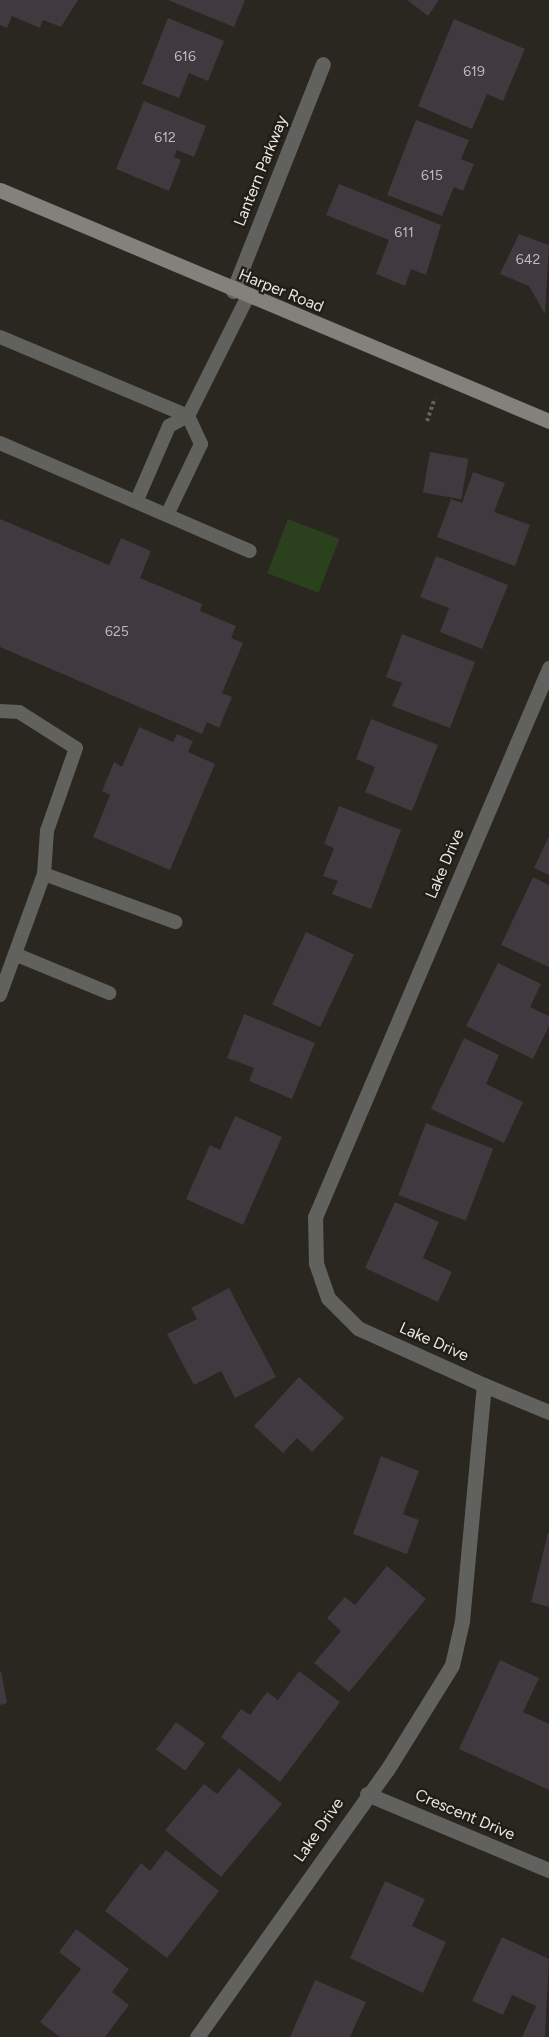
<!DOCTYPE html>
<style>
body{margin:0}
#map{position:relative;width:549px;height:2037px;overflow:hidden;background:#29271f;font-family:Figtree,sans-serif}
div>[style]{position:absolute}
.green>*{inset:0;background:#2b401c;transform-origin:0 0}
.building>*{inset:0;background:#40393f;transform-origin:0 0}
.path>*{height:4px;margin-top:-2px;transform-origin:0;background:repeating-linear-gradient(90deg,#63615a 0 3px,transparent 0 6px)}
.lane>*{height:14px;margin:-7px;padding:0 7px;transform-origin:7px;border-radius:7px;background:#61615d}
.street>*{height:15px;margin:-7.5px;padding:0 7.5px;transform-origin:7.5px;border-radius:7.5px;background:#61615d}
.secondary>*{height:15px;margin:-7.5px;padding:0 7.5px;transform-origin:7.5px;border-radius:7.5px;background:#82817b}
span{translate:-50% -50%;white-space:nowrap;text-align:center;line-height:1.15;-webkit-text-stroke:4.5px #201d16;paint-order:stroke}
.number-label{font-size:14px;color:#bebbb8}
.number-label span{-webkit-text-stroke-width:0}
.street-label{font-size:16px;color:#e8e6e1}
</style>
<div id="map">
<div class="green">
<i style="left:288px;top:519px;width:55px;height:58px;rotate:21deg"></i>
</div>
<div class="building">
<i style="clip-path:polygon(0 0,78px 0,61px 27px,43px 20px,40px 28px,12px 16px,7px 28px,0 25px)"></i>
<i style="clip-path:polygon(168px 0,245px 0,234px 27px)"></i>
<i style="clip-path:polygon(407px 0,439px 0,428px 16px)"></i>
<i style="clip-path:polygon(168px 18px,224px 41px,208px 81px,189px 73px,179px 98px,142px 84px)"></i>
<i style="clip-path:polygon(454px 19px,525px 49px,503px 101px,487px 94px,472px 129px,418px 106px)"></i>
<i style="clip-path:polygon(144px 101px,206px 126px,194px 157px,177px 150px,174px 157px,181px 160px,169px 191px,116px 169px)"></i>
<i style="clip-path:polygon(416px 120px,469px 140px,461px 159px,474px 164px,463px 191px,454px 187px,442px 216px,387px 195px)"></i>
<i style="clip-path:polygon(339px 184px,441px 225px,426px 275px,411px 269px,405px 286px,376px 274px,389px 240px,326px 215px)"></i>
<i style="clip-path:polygon(519px 234px,549px 245px,545px 314px,529px 286px,500px 274px)"></i>
<i style="left:430px;top:452px;width:39px;height:41px;rotate:10deg"></i>
<i style="clip-path:polygon(473px 472px,505px 483px,494px 512px,530px 525px,515px 566px,437px 537px,451px 499px,462px 503px)"></i>
<i style="clip-path:polygon(0 519px,109px 565px,121px 538px,151px 551px,140px 578px,202px 604px,200px 611px,236px 626px,231px 638px,243px 643px,222px 693px,232px 697px,219px 728px,207px 722px,202px 734px,0 647px)"></i>
<i style="clip-path:polygon(436px 556px,508px 585px,482px 649px,440px 632px,449px 608px,420px 597px)"></i>
<i style="clip-path:polygon(402px 634px,475px 662px,450px 728px,392px 706px,402px 683px,386px 677px)"></i>
<i style="clip-path:polygon(371px 719px,438px 745px,412px 811px,365px 792px,375px 767px,356px 759px)"></i>
<i style="clip-path:polygon(139px 727px,173px 742px,177px 734px,193px 741px,188px 752px,215px 764px,170px 870px,93px 837px,110px 795px,102px 791px,114px 762px,122px 767px)"></i>
<i style="clip-path:polygon(339px 806px,401px 830px,371px 909px,332px 894px,338px 881px,323px 876px,334px 848px,324px 844px)"></i>
<i style="clip-path:polygon(549px 836px,549px 875px,534px 868px)"></i>
<i style="clip-path:polygon(533px 877px,549px 885px,549px 967px,501px 945px)"></i>
<i style="left:306px;top:932px;width:53px;height:80px;rotate:25deg"></i>
<i style="clip-path:polygon(498px 963px,541px 984px,530px 1007px,549px 1016px,549px 1026px,533px 1059px,466px 1026px)"></i>
<i style="clip-path:polygon(244px 1014px,315px 1043px,292px 1099px,249px 1081px,254px 1068px,227px 1058px)"></i>
<i style="clip-path:polygon(464px 1038px,499px 1055px,486px 1084px,523px 1102px,504px 1143px,431px 1109px)"></i>
<i style="clip-path:polygon(235px 1116px,282px 1137px,243px 1225px,186px 1199px,210px 1145px,220px 1150px)"></i>
<i style="left:426px;top:1123px;width:72px;height:77px;rotate:21deg"></i>
<i style="clip-path:polygon(395px 1202px,439px 1222px,423px 1258px,452px 1272px,438px 1302px,365px 1268px)"></i>
<i style="clip-path:polygon(229px 1288px,276px 1377px,235px 1398px,221px 1371px,194px 1385px,167px 1334px,197px 1319px,191px 1308px)"></i>
<i style="clip-path:polygon(299px 1377px,344px 1418px,312px 1452px,297px 1438px,283px 1453px,254px 1426px)"></i>
<i style="clip-path:polygon(381px 1456px,419px 1471px,403px 1514px,419px 1520px,407px 1554px,353px 1534px)"></i>
<i style="clip-path:polygon(548px 1533px,549px 1533px,549px 1607px,531px 1602px)"></i>
<i style="clip-path:polygon(387px 1566px,426px 1599px,349px 1692px,314px 1663px,341px 1631px,327px 1618px,345px 1597px,355px 1605px)"></i>
<i style="clip-path:polygon(500px 1660px,539px 1678px,523px 1712px,549px 1724px,549px 1790px,459px 1749px)"></i>
<i style="clip-path:polygon(1px 1671px,7px 1703px,0 1705px,0 1672px)"></i>
<i style="clip-path:polygon(299px 1671px,340px 1702px,280px 1782px,221px 1737px,241px 1709px,250px 1715px,267px 1692px,278px 1700px)"></i>
<i style="left:176px;top:1722px;width:36px;height:34px;rotate:36deg"></i>
<i style="clip-path:polygon(239px 1768px,282px 1804px,221px 1877px,165px 1830px,204px 1784px,217px 1794px)"></i>
<i style="clip-path:polygon(166px 1850px,219px 1891px,167px 1958px,105px 1911px,141px 1863px,150px 1871px)"></i>
<i style="clip-path:polygon(385px 1881px,425px 1899px,412px 1926px,446px 1942px,423px 1993px,350px 1958px)"></i>
<i style="clip-path:polygon(76px 1929px,129px 1969px,112px 1992px,129px 2005px,105px 2037px,60px 2037px,40px 2022px,81px 1969px,59px 1952px)"></i>
<i style="clip-path:polygon(502px 1937px,549px 1959px,545px 2037px,522px 2037px,536px 2006px,512px 1995px,503px 2015px,472px 2001px)"></i>
<i style="clip-path:polygon(315px 1980px,366px 2002px,350px 2037px,290px 2037px)"></i>
</div>
<div class="path">
<i style="left:427px;top:421px;width:24px;rotate:-71deg"></i>
</div>
<div class="lane">
<i style="left:0;top:337px;width:204px;rotate:22.8deg"></i>
<i style="left:188px;top:416px;width:31px;rotate:65deg"></i>
<i style="left:201px;top:444px;width:76px;rotate:115.6deg"></i>
<i style="left:0;top:443px;width:272px;rotate:23.4deg"></i>
<i style="left:137px;top:500px;width:81px;rotate:-66.6deg"></i>
<i style="left:169px;top:426px;width:21px;rotate:-28deg"></i>
<i style="left:188px;top:416px;width:134px;rotate:-63.4deg"></i>
<i style="left:0;top:711px;width:19px;rotate:3deg"></i>
<i style="left:19px;top:712px;width:67px;rotate:32.3deg"></i>
<i style="left:76px;top:748px;width:88px;rotate:109.3deg"></i>
<i style="left:47px;top:831px;width:43px;rotate:94deg"></i>
<i style="left:44px;top:874px;width:129px;rotate:110deg"></i>
<i style="left:44px;top:874px;width:140px;rotate:20.1deg"></i>
<i style="left:17px;top:955px;width:100px;rotate:22.4deg"></i>
</div>
<div class="street">
<i style="left:233px;top:291px;width:244px;rotate:-68.4deg"></i>
<i style="left:484px;top:1385px;width:70px;rotate:22.6deg"></i>
<i style="left:367px;top:1794px;width:197px;rotate:22.7deg"></i>
<i style="left:197px;top:2037px;width:328px;rotate:-54.6deg"></i>
<i style="left:387px;top:1770px;width:123px;rotate:-58.2deg"></i>
<i style="left:452px;top:1665px;width:45px;rotate:-77.2deg"></i>
<i style="left:462px;top:1621px;width:237px;rotate:-84.7deg"></i>
<i style="left:484px;top:1385px;width:138px;rotate:-155.7deg"></i>
<i style="left:358px;top:1328px;width:42px;rotate:-135deg"></i>
<i style="left:328px;top:1298px;width:37px;rotate:-109deg"></i>
<i style="left:316px;top:1263px;width:46px;rotate:-91.2deg"></i>
<i style="left:315px;top:1217px;width:597px;rotate:-66.91deg"></i>
</div>
<div class="secondary">
<i style="left:0;top:190px;width:596px;rotate:22.82deg"></i>
</div>
<div class="number-label">
<span style="left:185px;top:57px">616</span>
<span style="left:474px;top:72px">619</span>
<span style="left:165px;top:138px">612</span>
<span style="left:432px;top:176px">615</span>
<span style="left:404px;top:233px">611</span>
<span style="left:528px;top:260px">642</span>
<span style="left:117px;top:632px">625</span>
</div>
<div class="street-label">
<span style="left:261px;top:171px;rotate:-68deg">Lantern Parkway</span>
<span style="left:281px;top:291px;rotate:22deg">Harper Road</span>
<span style="left:445px;top:864px;rotate:-67deg">Lake Drive</span>
<span style="left:434px;top:1342px;rotate:24deg">Lake Drive</span>
<span style="left:465px;top:1815px;rotate:23deg">Crescent Drive</span>
<span style="left:319px;top:1830px;rotate:-55deg">Lake Drive</span>
</div>
</div>
